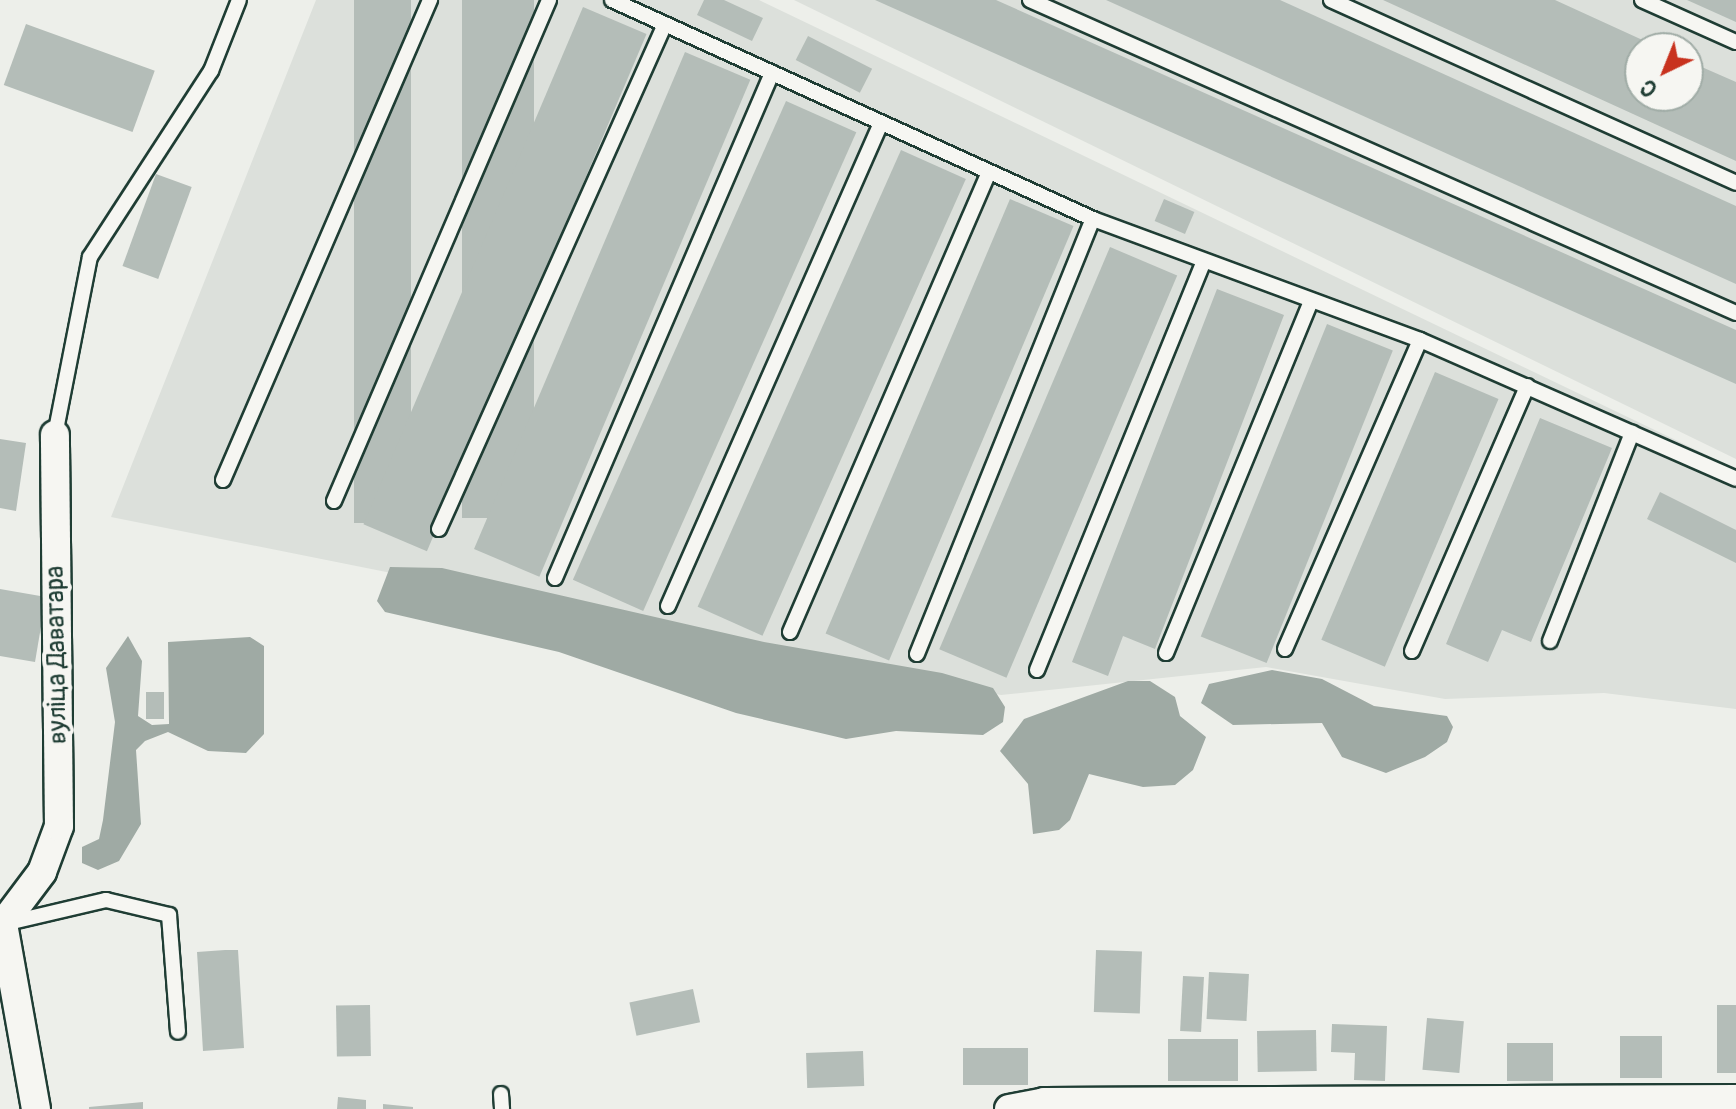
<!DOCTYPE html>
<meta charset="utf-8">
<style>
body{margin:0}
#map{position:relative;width:1736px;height:1109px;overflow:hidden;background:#edefea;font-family:Pangolin,sans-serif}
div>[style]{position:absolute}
.built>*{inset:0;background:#dce0db}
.water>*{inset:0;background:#9faaa4}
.building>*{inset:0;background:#b4bdb8;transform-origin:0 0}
.roads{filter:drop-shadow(2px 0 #1f3d34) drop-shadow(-2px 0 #1f3d34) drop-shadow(0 2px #1f3d34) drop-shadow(0 -2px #1f3d34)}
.service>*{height:14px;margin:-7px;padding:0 7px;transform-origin:7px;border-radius:7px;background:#f6f6f2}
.minor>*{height:28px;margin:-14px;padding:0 14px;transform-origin:14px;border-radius:14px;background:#f6f6f2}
span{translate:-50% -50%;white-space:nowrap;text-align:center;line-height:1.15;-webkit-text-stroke:8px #f6f6f2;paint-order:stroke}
.street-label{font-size:26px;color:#1f3d34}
.north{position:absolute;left:1624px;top:32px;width:80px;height:80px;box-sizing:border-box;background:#f6f6f2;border:2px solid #a0aca6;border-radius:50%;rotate:223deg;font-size:22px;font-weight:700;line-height:32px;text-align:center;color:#1f3d34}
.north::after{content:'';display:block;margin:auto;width:28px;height:36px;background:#c8321e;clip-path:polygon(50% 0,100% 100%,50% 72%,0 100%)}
</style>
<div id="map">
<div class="built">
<i style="clip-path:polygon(316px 0,759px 0,1736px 469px,1736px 709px,1604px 693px,1445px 699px,1266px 667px,1001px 695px,111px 517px)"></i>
<i style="clip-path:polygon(evenodd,794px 0,1736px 0,1736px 459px,794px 0,1640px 48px,1688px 48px,1688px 96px,1640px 96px,1640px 48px)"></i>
</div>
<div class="water">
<i style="clip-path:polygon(390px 567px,442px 568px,764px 642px,942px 673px,993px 688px,1005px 707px,1003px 722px,983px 735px,896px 731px,846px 739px,736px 713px,559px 652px,385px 612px,377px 601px)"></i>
<i style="clip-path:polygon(128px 636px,142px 661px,138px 716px,152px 725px,169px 724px,168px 642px,250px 637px,264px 646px,264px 734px,246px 753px,208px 751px,168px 732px,145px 741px,136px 750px,141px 824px,119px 861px,98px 870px,82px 863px,82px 847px,99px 839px,103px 820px,115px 722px,106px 668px)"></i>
<i style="clip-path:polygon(1272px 670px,1322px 679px,1374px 706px,1447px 716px,1453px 727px,1447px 742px,1425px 757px,1386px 773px,1342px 757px,1322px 723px,1233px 725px,1201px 703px,1209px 684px)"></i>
<i style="clip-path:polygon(1128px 681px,1150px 681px,1175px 697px,1180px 716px,1206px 737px,1193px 770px,1175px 785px,1143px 787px,1089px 774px,1070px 820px,1059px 830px,1033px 834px,1028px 784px,1000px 751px,1024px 719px)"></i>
</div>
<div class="building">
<i style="left:354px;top:0;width:57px;height:523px"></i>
<i style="left:462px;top:0;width:72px;height:518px"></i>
<i style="clip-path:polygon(704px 0,724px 0,763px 18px,752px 41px,697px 15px)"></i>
<i style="clip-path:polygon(875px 0,996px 0,1736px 330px,1736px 384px)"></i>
<i style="clip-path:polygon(1106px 0,1280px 0,1736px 206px,1736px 284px)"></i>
<i style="clip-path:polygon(1383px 0,1555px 0,1660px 48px,1640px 48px,1640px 96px,1688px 96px,1688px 61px,1736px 82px,1736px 161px)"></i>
<i style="clip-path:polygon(1687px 0,1736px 0,1736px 22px)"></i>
<i style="left:583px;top:7px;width:69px;height:562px;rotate:23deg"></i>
<i style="left:26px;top:24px;width:137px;height:65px;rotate:20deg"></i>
<i style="left:808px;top:36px;width:72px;height:27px;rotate:27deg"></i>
<i style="left:685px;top:52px;width:71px;height:540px;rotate:23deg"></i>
<i style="left:786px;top:101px;width:77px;height:524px;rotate:24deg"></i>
<i style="left:901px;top:150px;width:71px;height:500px;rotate:24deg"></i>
<i style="left:156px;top:174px;width:38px;height:98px;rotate:20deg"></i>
<i style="left:1010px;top:199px;width:69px;height:472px;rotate:23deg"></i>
<i style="left:1164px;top:199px;width:33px;height:24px;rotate:23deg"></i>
<i style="left:1110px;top:247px;width:73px;height:437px;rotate:23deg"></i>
<i style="clip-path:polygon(1217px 289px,1284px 315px,1155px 649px,1123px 636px,1108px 676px,1072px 662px)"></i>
<i style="left:1327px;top:324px;width:71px;height:337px;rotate:22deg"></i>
<i style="left:1435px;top:372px;width:69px;height:291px;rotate:23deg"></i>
<i style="clip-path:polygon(1540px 418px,1612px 448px,1531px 642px,1502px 630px,1488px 662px,1446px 644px)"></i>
<i style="clip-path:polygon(0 439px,26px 443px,16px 511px,0 508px)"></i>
<i style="clip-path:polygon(1660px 492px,1736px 530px,1736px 563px,1647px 519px)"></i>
<i style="clip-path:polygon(0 589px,46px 597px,35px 662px,0 656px)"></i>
<i style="left:146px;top:692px;width:18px;height:27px"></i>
<i style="clip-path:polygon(225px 950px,238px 950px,244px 1048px,203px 1051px,197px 952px)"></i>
<i style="left:1096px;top:950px;width:46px;height:62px;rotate:2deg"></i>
<i style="left:1209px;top:972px;width:40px;height:47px;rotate:3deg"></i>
<i style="left:1183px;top:976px;width:21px;height:55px;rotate:3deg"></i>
<i style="left:693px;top:989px;width:34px;height:65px;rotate:78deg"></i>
<i style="left:370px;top:1005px;width:51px;height:34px;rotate:89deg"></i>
<i style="left:1717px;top:1005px;width:19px;height:68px"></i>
<i style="left:1427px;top:1018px;width:37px;height:52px;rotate:5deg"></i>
<i style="clip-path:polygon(1332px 1024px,1387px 1026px,1385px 1081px,1354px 1080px,1355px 1053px,1331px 1052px)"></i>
<i style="left:1316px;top:1030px;width:41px;height:59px;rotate:89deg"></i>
<i style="left:1620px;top:1036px;width:42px;height:42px"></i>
<i style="left:1168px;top:1039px;width:70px;height:42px"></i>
<i style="left:1507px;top:1043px;width:46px;height:38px"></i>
<i style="left:963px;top:1048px;width:65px;height:37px"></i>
<i style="left:863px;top:1051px;width:35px;height:57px;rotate:88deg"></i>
<i style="clip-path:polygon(338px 1097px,366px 1100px,366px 1109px,337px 1109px)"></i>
<i style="clip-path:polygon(143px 1102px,143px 1109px,89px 1109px,89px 1107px)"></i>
<i style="clip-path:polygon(383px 1104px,413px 1107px,413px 1109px,383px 1109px)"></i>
</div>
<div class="roads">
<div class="service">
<i style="left:612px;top:0;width:529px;rotate:24.48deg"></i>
<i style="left:1093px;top:219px;width:349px;rotate:20.3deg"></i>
<i style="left:1420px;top:340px;width:345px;rotate:23.7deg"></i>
<i style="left:1030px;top:0;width:772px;rotate:23.91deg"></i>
<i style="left:1331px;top:0;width:444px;rotate:24.3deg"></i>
<i style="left:1642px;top:0;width:103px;rotate:24.1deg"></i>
<i style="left:55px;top:435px;width:181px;rotate:-78.9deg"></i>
<i style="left:90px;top:257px;width:222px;rotate:-57deg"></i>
<i style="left:211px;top:71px;width:76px;rotate:-68.5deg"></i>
<i style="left:223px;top:480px;width:523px;rotate:-66.67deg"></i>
<i style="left:334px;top:501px;width:545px;rotate:-66.77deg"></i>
<i style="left:439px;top:529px;width:553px;rotate:-65.89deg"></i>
<i style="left:555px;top:578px;width:550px;rotate:-66.75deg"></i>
<i style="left:668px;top:606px;width:528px;rotate:-66.2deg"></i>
<i style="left:790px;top:632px;width:501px;rotate:-66.61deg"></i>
<i style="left:1550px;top:641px;width:224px;rotate:-68.5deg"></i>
<i style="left:1285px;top:649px;width:337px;rotate:-66.4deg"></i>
<i style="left:1412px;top:651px;width:289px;rotate:-66.5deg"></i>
<i style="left:1166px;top:653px;width:380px;rotate:-67.6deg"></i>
<i style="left:917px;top:654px;width:469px;rotate:-68deg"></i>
<i style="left:1037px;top:670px;width:440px;rotate:-67.8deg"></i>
<i style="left:8px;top:923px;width:101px;rotate:-13.2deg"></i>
<i style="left:106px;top:900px;width:65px;rotate:13.4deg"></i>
<i style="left:169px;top:915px;width:117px;rotate:85.6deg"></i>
<i style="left:501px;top:1094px;width:15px;rotate:86deg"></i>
</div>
<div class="minor">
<i style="left:36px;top:1109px;width:188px;rotate:-100.1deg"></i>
<i style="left:3px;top:924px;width:65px;rotate:-53.1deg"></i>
<i style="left:42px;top:872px;width:49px;rotate:-69.7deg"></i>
<i style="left:59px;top:826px;width:391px;rotate:-90.6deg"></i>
<i style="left:1009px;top:1109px;width:36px;rotate:-11deg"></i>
<i style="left:1044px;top:1102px;width:692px;rotate:-0.25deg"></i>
</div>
</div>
<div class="street-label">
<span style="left:57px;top:655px;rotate:-91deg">вуліца Даватара</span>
</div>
<div class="north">С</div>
</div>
